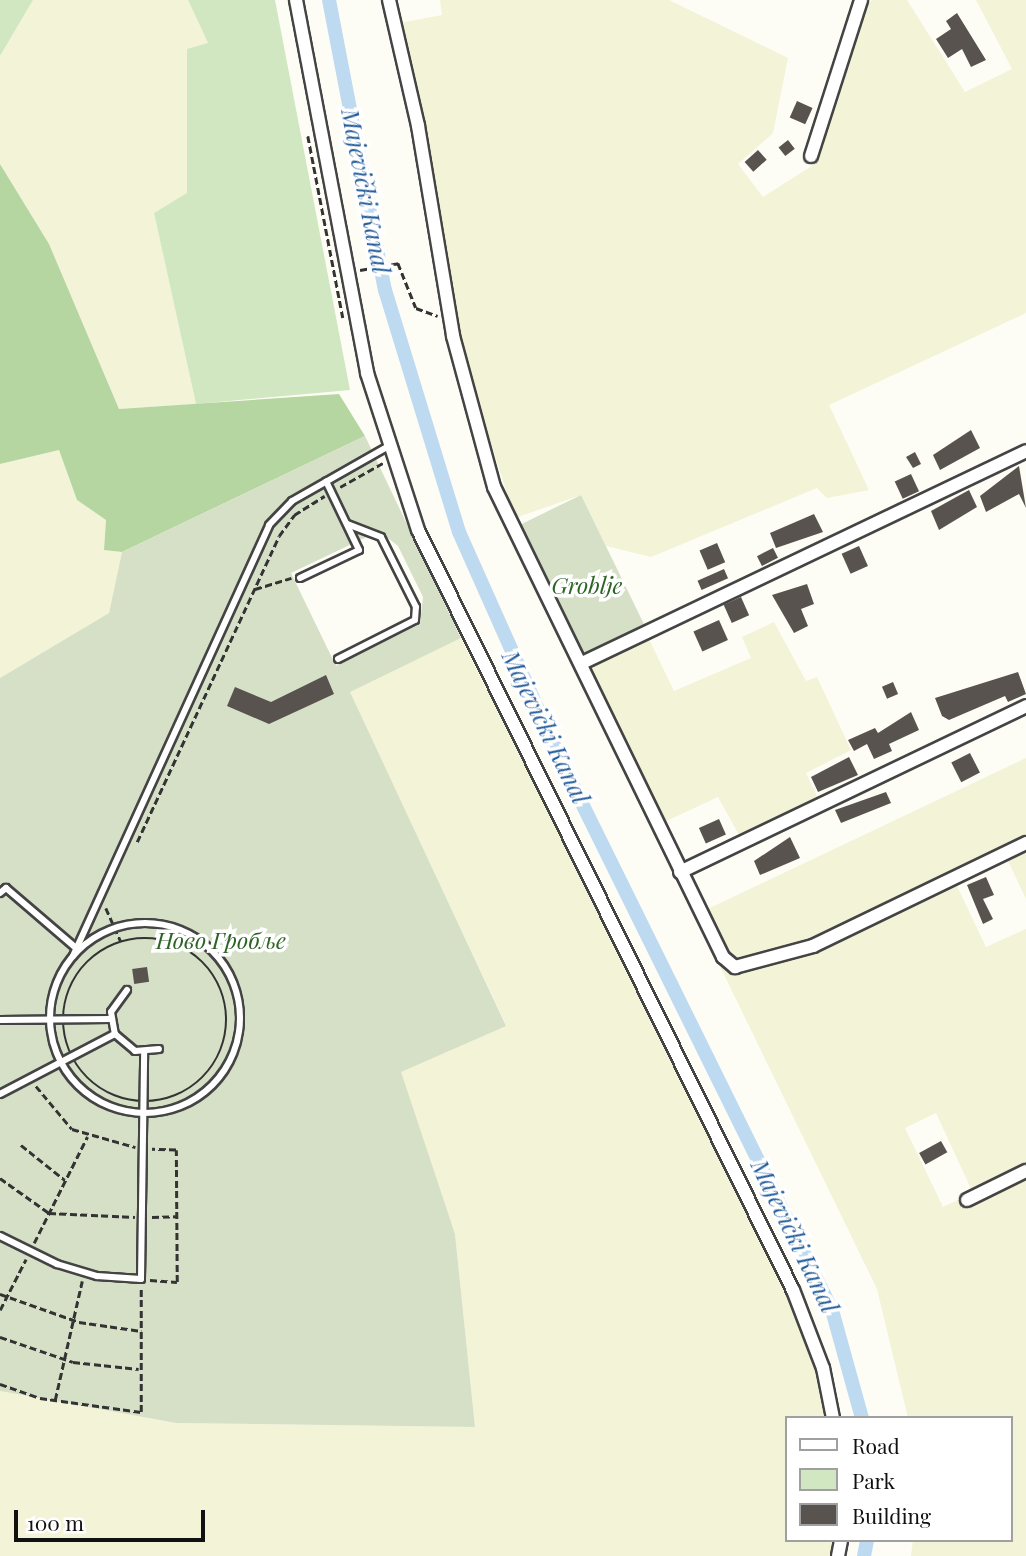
<!DOCTYPE html>
<meta charset="utf-8">
<style>
body{margin:0}
#map{position:relative;width:1026px;height:1556px;overflow:hidden;background:#fefdf5;font-family:"Playfair Display",serif}
div>[style]{position:absolute}
.farmland>*{inset:0;background:#f3f3d7}
.green>*{inset:0;background:#d1e7c1}
.forest>*{inset:0;background:#b5d6a1}
.cemetery>*{inset:0;background:#d5e0c6;transform-origin:0 0}
.canal>*{height:14px;margin:-7px;padding:0 7px;transform-origin:7px;border-radius:7px;background:#bedaf1}
.building>*{inset:0;background:#58534e;transform-origin:0 0}
.path>*{height:2.5px;margin-top:-1.25px;transform-origin:0;background:repeating-linear-gradient(90deg,#333 0 7px,transparent 0 10.5px)}
.path>.ring{margin:-1.25px;padding:0;box-sizing:content-box;background:none;border:2.5px solid #333;border-radius:50%}
.roads{filter:drop-shadow(2px 0 #444) drop-shadow(-2px 0 #444) drop-shadow(0 2px #444) drop-shadow(0 -2px #444)}
.service>*{height:6px;margin:-3px;padding:0 3px;transform-origin:3px;border-radius:3px;background:#fff}
.service>.ring{margin:-3px;padding:0;box-sizing:content-box;background:none;border:6px solid #fff;border-radius:50%}
.minor>*{height:12px;margin:-6px;padding:0 6px;transform-origin:6px;border-radius:6px;background:#fff}
span{translate:-50% -50%;white-space:nowrap;text-align:center;line-height:1.15;-webkit-text-stroke:7px #fff;paint-order:stroke}
.park-label{font-size:23px;color:#2d6426;font-style:italic}
.water-label{font-size:24px;color:#245c99;font-style:italic}
.legend{position:absolute;left:785px;top:1416px;width:228px;height:126px;box-sizing:border-box;background:#fff;border:2px solid #a0a0a0;margin:0;padding:9px 12px;list-style:none;font-size:21px;color:#111}
.legend li{display:flex;align-items:center;gap:14px;height:35px}
.legend b{width:35px;border:2px solid #a0a0a0}
.scale{position:absolute;left:14px;top:1510px;width:191px;height:32px;box-sizing:border-box;border:4px solid #111;border-top:0;padding-left:9px;font-size:21px;line-height:24px;white-space:nowrap;color:#111;-webkit-text-stroke:5px #fff;paint-order:stroke}
</style>
<div id="map">
<div class="farmland">
<i style="clip-path:polygon(33px 0,188px 0,208px 43px,188px 125px,187px 194px,154px 213px,196px 404px,119px 409px,49px 244px,0 164px,0 56px)"></i>
<i style="clip-path:polygon(440px 0,669px 0,788px 58px,773px 133px,738px 164px,763px 197px,818px 162px,863px 11px,872px 0,907px 0,965px 92px,1012px 69px,976px 0,1026px 0,1026px 313px,829px 405px,869px 490px,827px 498px,817px 488px,651px 557px,606px 546px,581px 495px,515px 518px,456px 334px,400px 23px,442px 15px)"></i>
<i style="clip-path:polygon(59px 450px,77px 500px,106px 520px,104px 550px,122px 552px,109px 613px,0 678px,0 464px)"></i>
<i style="clip-path:polygon(774px 622px,806px 681px,817px 677px,851px 750px,806px 773px,818px 798px,739px 835px,718px 797px,662px 823px,588px 666px,648px 637px,674px 691px,751px 658px,742px 637px)"></i>
<i style="clip-path:polygon(461px 638px,809px 1335px,829px 1418px,786px 1418px,786px 1540px,837px 1540px,835px 1556px,0 1556px,0 1391px,176px 1423px,475px 1427px,455px 1234px,400px 1072px,506px 1025px,349px 691px)"></i>
<i style="clip-path:polygon(evenodd,1026px 758px,1026px 899px,1008px 861px,957px 886px,986px 947px,1026px 929px,1026px 1556px,911px 1556px,913px 1540px,1010px 1540px,1010px 1418px,908px 1418px,877px 1289px,695px 915px,1026px 758px,936px 1113px,973px 1193px,943px 1207px,905px 1128px,936px 1113px)"></i>
</div>
<div class="green">
<i style="clip-path:polygon(0 0,33px 0,0 56px)"></i>
<i style="clip-path:polygon(188px 0,275px 0,350px 390px,196px 404px,154px 213px,187px 193px,187px 49px,208px 43px)"></i>
</div>
<div class="forest">
<i style="clip-path:polygon(0 164px,49px 244px,119px 409px,339px 394px,365px 436px,122px 552px,104px 550px,106px 520px,77px 500px,59px 450px,0 464px)"></i>
</div>
<div class="cemetery">
<i style="clip-path:polygon(evenodd,365px 436px,461px 638px,350px 692px,506px 1026px,401px 1072px,455px 1234px,475px 1427px,176px 1423px,0 1391px,0 678px,109px 613px,122px 552px,365px 436px,379px 531px,398px 546px,423px 597px,420px 624px,336px 666px,291px 573px,379px 531px)"></i>
<i style="left:581px;top:495px;width:144px;height:70px;rotate:64deg"></i>
</div>
<div class="canal">
<i style="left:329px;top:0;width:295px;rotate:79.1deg"></i>
<i style="left:385px;top:290px;width:253px;rotate:73deg"></i>
<i style="left:459px;top:532px;width:253px;rotate:66deg"></i>
<i style="left:562px;top:763px;width:610px;rotate:63.73deg"></i>
<i style="left:832px;top:1310px;width:112px;rotate:74.5deg"></i>
<i style="left:864px;top:1556px;width:16px;rotate:-79deg"></i>
</div>
<div class="building">
<i style="clip-path:polygon(957px 13px,986px 60px,971px 67px,962px 49px,948px 58px,936px 39px,951px 29px,946px 21px)"></i>
<i style="left:797px;top:101px;width:17px;height:18px;rotate:24deg"></i>
<i style="left:788px;top:140px;width:11px;height:12px;rotate:52deg"></i>
<i style="left:758px;top:150px;width:13px;height:18px;rotate:48deg"></i>
<i style="clip-path:polygon(971px 430px,980px 448px,940px 470px,933px 455px)"></i>
<i style="clip-path:polygon(915px 452px,921px 464px,913px 468px,906px 457px)"></i>
<i style="clip-path:polygon(1019px 466px,1026px 508px,1019px 494px,986px 512px,980px 496px)"></i>
<i style="left:911px;top:474px;width:19px;height:18px;rotate:65deg"></i>
<i style="clip-path:polygon(969px 490px,977px 507px,939px 530px,931px 511px)"></i>
<i style="clip-path:polygon(814px 514px,823px 532px,776px 548px,770px 533px)"></i>
<i style="left:717px;top:543px;width:21px;height:19px;rotate:67deg"></i>
<i style="left:859px;top:546px;width:22px;height:19px;rotate:66deg"></i>
<i style="left:773px;top:548px;width:11px;height:18px;rotate:63deg"></i>
<i style="left:724px;top:569px;width:10px;height:29px;rotate:66deg"></i>
<i style="clip-path:polygon(807px 584px,814px 604px,801px 609px,808px 626px,794px 633px,772px 595px)"></i>
<i style="left:741px;top:597px;width:20px;height:19px;rotate:66deg"></i>
<i style="left:719px;top:620px;width:22px;height:28px;rotate:66deg"></i>
<i style="clip-path:polygon(1018px 672px,1026px 694px,1008px 702px,1005px 696px,949px 720px,942px 716px,935px 698px)"></i>
<i style="clip-path:polygon(326px 675px,334px 694px,269px 724px,227px 706px,235px 687px,271px 702px)"></i>
<i style="left:893px;top:682px;width:13px;height:12px;rotate:67deg"></i>
<i style="clip-path:polygon(911px 712px,919px 730px,889px 744px,892px 751px,874px 759px,867px 744px,854px 751px,848px 740px,875px 728px,878px 733px)"></i>
<i style="left:970px;top:753px;width:22px;height:21px;rotate:63deg"></i>
<i style="clip-path:polygon(849px 757px,858px 775px,818px 792px,811px 777px)"></i>
<i style="clip-path:polygon(886px 792px,891px 803px,841px 823px,835px 810px)"></i>
<i style="left:719px;top:819px;width:17px;height:22px;rotate:66deg"></i>
<i style="clip-path:polygon(790px 837px,800px 858px,760px 875px,754px 861px)"></i>
<i style="clip-path:polygon(986px 877px,994px 895px,983px 899px,993px 919px,983px 924px,967px 885px)"></i>
<i style="left:147px;top:967px;width:15px;height:15px;rotate:82deg"></i>
<i style="left:941px;top:1141px;width:13px;height:25px;rotate:61deg"></i>
</div>
<div class="path">
<i style="left:308px;top:136px;width:185px;rotate:79.1deg"></i>
<i style="left:360px;top:270px;width:39px;rotate:-10deg"></i>
<i style="left:398px;top:263px;width:48px;rotate:68.2deg"></i>
<i style="left:416px;top:308px;width:23px;rotate:20deg"></i>
<i style="left:340px;top:487px;width:49px;rotate:-29.2deg"></i>
<i style="left:255px;top:589px;width:38px;rotate:-17deg"></i>
<i style="left:137px;top:842px;width:337px;rotate:-65.1deg"></i>
<i style="left:279px;top:536px;width:26px;rotate:-54deg"></i>
<i style="left:294px;top:515px;width:36px;rotate:-32deg"></i>
<i style="left:106px;top:908px;width:36px;rotate:66deg"></i>
<i class="ring" style="left:63px;top:938px;width:161.5px;height:161.5px"></i>
<i style="left:36px;top:1086px;width:56px;rotate:50.1deg"></i>
<i style="left:72px;top:1129px;width:66px;rotate:15.9deg"></i>
<i style="left:21px;top:1145px;width:56px;rotate:38.5deg"></i>
<i style="left:0;top:1178px;width:60px;rotate:35.5deg"></i>
<i style="left:49px;top:1213px;width:86px;rotate:2.7deg"></i>
<i style="left:152px;top:1217px;width:25px;rotate:-2deg"></i>
<i style="left:34px;top:1243px;width:119px;rotate:-63.4deg"></i>
<i style="left:150px;top:1280px;width:27px;rotate:4deg"></i>
<i style="left:177px;top:1282px;width:132px;rotate:-90.4deg"></i>
<i style="left:176px;top:1150px;width:24px;rotate:-178deg"></i>
<i style="left:0;top:1294px;width:84px;rotate:19.5deg"></i>
<i style="left:79px;top:1322px;width:63px;rotate:8.3deg"></i>
<i style="left:0;top:1310px;width:57px;rotate:-63deg"></i>
<i style="left:0;top:1337px;width:77px;rotate:18.9deg"></i>
<i style="left:73px;top:1362px;width:66px;rotate:6.1deg"></i>
<i style="left:0;top:1384px;width:42px;rotate:19.3deg"></i>
<i style="left:40px;top:1398px;width:102px;rotate:7.9deg"></i>
<i style="left:141px;top:1412px;width:126px;rotate:-90deg"></i>
<i style="left:55px;top:1400px;width:122px;rotate:-77.2deg"></i>
</div>
<div class="roads">
<div class="service">
<i style="left:300px;top:578px;width:65px;rotate:-25.4deg"></i>
<i style="left:359px;top:550px;width:76px;rotate:-115.6deg"></i>
<i style="left:338px;top:659px;width:86px;rotate:-26.9deg"></i>
<i style="left:415px;top:620px;width:13px;rotate:-86deg"></i>
<i style="left:416px;top:607px;width:78px;rotate:-116.6deg"></i>
<i style="left:381px;top:537px;width:36px;rotate:-159deg"></i>
<i style="left:0;top:893px;width:8px;rotate:-40deg"></i>
<i style="left:6px;top:888px;width:92px;rotate:40.6deg"></i>
<i class="ring" style="left:50px;top:923px;width:184px;height:184px"></i>
<i style="left:73px;top:956px;width:473px;rotate:-65.5deg"></i>
<i style="left:269px;top:525px;width:33px;rotate:-46deg"></i>
<i style="left:292px;top:501px;width:109px;rotate:-29.6deg"></i>
<i style="left:127px;top:990px;width:27px;rotate:126deg"></i>
<i style="left:111px;top:1012px;width:22px;rotate:80deg"></i>
<i style="left:115px;top:1034px;width:26px;rotate:40deg"></i>
<i style="left:135px;top:1051px;width:24px;rotate:-5deg"></i>
<i style="left:0;top:1020px;width:111px;rotate:-0.5deg"></i>
<i style="left:0;top:1094px;width:130px;rotate:-27.6deg"></i>
<i style="left:0;top:1236px;width:64px;rotate:26.2deg"></i>
<i style="left:57px;top:1264px;width:42px;rotate:16.7deg"></i>
<i style="left:97px;top:1276px;width:44px;rotate:3.9deg"></i>
<i style="left:141px;top:1279px;width:227px;rotate:-89.2deg"></i>
</div>
<div class="minor">
<i style="left:296px;top:0;width:380px;rotate:79.2deg"></i>
<i style="left:367px;top:373px;width:165px;rotate:72deg"></i>
<i style="left:418px;top:530px;width:847px;rotate:63.74deg"></i>
<i style="left:793px;top:1290px;width:84px;rotate:69deg"></i>
<i style="left:823px;top:1368px;width:51px;rotate:78.7deg"></i>
<i style="left:389px;top:0;width:129px;rotate:77deg"></i>
<i style="left:418px;top:126px;width:213px;rotate:80.5deg"></i>
<i style="left:453px;top:336px;width:156px;rotate:74.8deg"></i>
<i style="left:494px;top:487px;width:523px;rotate:64.02deg"></i>
<i style="left:723px;top:957px;width:16px;rotate:40deg"></i>
<i style="left:735px;top:967px;width:81px;rotate:-15.1deg"></i>
<i style="left:813px;top:946px;width:237px;rotate:-25.8deg"></i>
<i style="left:811px;top:156px;width:164px;rotate:-72.2deg"></i>
<i style="left:582px;top:663px;width:492px;rotate:-25.5deg"></i>
<i style="left:680px;top:872px;width:384px;rotate:-25.6deg"></i>
<i style="left:967px;top:1200px;width:66px;rotate:-26.2deg"></i>
<i style="left:838px;top:1556px;width:16px;rotate:-79deg"></i>
</div>
</div>
<div class="park-label">
<span style="left:587px;top:585px">Groblje</span>
<span style="left:221px;top:940px">Ново Гробље</span>
</div>
<div class="water-label">
<span style="left:366px;top:191px;rotate:79deg">Majevički Kanal</span>
<span style="left:546px;top:727px;rotate:64deg">Majevički Kanal</span>
<span style="left:795px;top:1236px;rotate:64deg">Majevički Kanal</span>
</div>
<ul class="legend">
<li><b style="height:9px;background:#fff"></b>Road</li>
<li><b style="height:19px;background:#d1e7c1"></b>Park</li>
<li><b style="height:19px;background:#58534e"></b>Building</li>
</ul>
<div class="scale">100 m</div>
</div>
